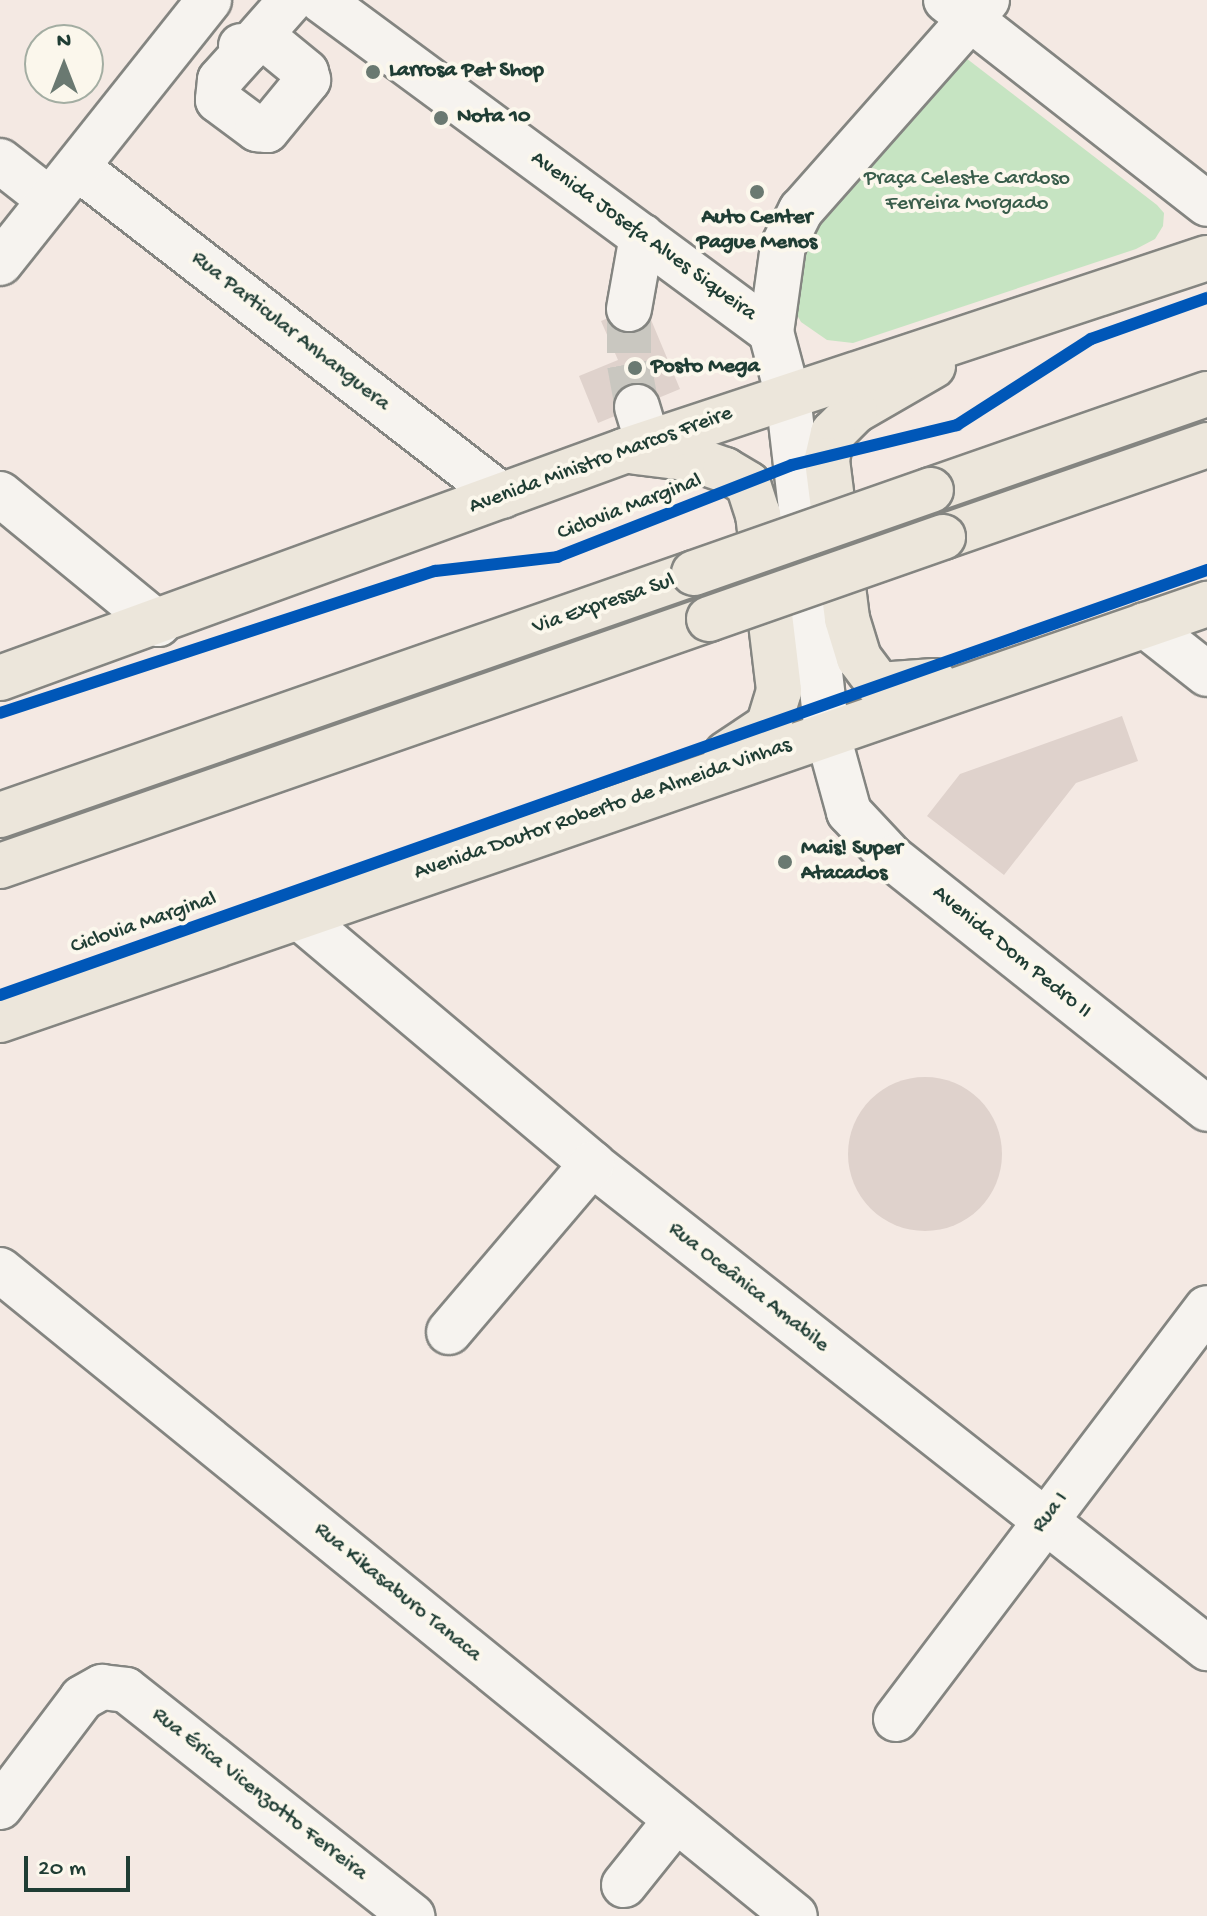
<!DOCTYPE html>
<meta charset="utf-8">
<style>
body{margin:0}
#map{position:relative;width:1207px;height:1916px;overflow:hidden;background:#f4e9e3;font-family:"Gochi Hand",sans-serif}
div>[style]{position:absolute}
.green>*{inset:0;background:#c6e4c2}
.building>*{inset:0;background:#dfd2cc}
.round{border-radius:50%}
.minor-tunnel>*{height:44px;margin-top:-22px;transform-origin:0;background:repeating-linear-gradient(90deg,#c9c7c0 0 44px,transparent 0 66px)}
.roads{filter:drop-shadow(2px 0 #848581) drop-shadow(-2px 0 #848581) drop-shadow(0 2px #848581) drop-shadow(0 -2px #848581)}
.minor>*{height:44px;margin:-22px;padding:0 22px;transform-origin:22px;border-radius:22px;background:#f6f3ef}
.major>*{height:44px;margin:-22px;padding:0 22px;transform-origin:22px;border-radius:22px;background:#ece6db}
.highway>*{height:44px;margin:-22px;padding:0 22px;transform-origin:22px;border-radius:22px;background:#ece6db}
.bridges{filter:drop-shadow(2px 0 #848581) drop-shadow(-2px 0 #848581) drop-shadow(0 2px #848581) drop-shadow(0 -2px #848581)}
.highway-bridge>*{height:44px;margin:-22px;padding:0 22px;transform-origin:22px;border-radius:22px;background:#ece6db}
.cycleway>*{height:12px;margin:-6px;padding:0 6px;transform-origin:6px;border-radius:6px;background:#0057b8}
.dots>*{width:22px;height:22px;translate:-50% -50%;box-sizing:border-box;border:4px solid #fbf7ec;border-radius:50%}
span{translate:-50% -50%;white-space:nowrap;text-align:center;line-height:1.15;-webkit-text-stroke:8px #fbf7ec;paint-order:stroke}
.poi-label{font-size:22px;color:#1f3d34;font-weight:700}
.left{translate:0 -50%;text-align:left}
.park-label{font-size:22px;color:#395d4b}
.street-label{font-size:22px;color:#1f3d34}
.north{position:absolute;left:24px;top:24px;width:80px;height:80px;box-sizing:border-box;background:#fbf7ec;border:2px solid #a3ada2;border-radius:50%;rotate:0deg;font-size:22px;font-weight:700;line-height:32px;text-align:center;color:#1f3d34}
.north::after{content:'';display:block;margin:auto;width:28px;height:36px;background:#6a7971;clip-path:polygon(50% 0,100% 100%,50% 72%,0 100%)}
.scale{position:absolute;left:24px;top:1856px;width:106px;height:36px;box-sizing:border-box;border:4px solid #1f3d34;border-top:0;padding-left:10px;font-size:24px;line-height:28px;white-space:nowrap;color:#1f3d34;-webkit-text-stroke:6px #fbf7ec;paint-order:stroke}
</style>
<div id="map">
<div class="green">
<i style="clip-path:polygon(962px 55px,1157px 205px,1164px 213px,1163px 226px,1155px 239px,1136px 249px,853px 343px,827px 340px,801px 322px,790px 302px,800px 242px)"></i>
</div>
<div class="building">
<i style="clip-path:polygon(644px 303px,680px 389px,598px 423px,579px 376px,618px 360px,601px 321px)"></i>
<i style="clip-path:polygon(1122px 716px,1138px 761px,1076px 783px,1004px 875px,927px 816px,960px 774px)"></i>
<i class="round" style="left:848px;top:1077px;width:154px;height:154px"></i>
</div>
<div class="minor-tunnel">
<i style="left:629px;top:309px;width:55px;rotate:90deg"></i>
<i style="left:629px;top:364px;width:44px;rotate:79.5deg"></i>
</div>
<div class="roads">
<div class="minor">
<i style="left:321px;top:0;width:559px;rotate:36.42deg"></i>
<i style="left:946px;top:0;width:331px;rotate:38deg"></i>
<i style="left:987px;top:0;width:281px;rotate:131.5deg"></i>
<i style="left:801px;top:210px;width:40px;rotate:116.6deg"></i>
<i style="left:783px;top:246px;width:87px;rotate:97.9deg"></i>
<i style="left:771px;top:332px;width:66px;rotate:75.1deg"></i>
<i style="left:788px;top:396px;width:338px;rotate:83.4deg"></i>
<i style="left:827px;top:732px;width:83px;rotate:74.6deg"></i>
<i style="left:849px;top:812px;width:63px;rotate:46.9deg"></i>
<i style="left:892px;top:858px;width:403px;rotate:38.5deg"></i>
<i style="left:241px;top:46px;width:7px;rotate:45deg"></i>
<i style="left:246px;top:51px;width:68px;rotate:-48.6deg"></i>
<i style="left:246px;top:51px;width:39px;rotate:132deg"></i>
<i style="left:220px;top:80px;width:20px;rotate:96deg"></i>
<i style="left:218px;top:100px;width:49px;rotate:36.6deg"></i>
<i style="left:257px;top:129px;width:10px;rotate:6deg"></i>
<i style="left:267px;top:130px;width:65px;rotate:-50.6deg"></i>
<i style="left:308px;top:80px;width:8px;rotate:-104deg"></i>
<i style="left:306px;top:72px;width:58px;rotate:-140.6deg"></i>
<i style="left:0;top:161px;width:63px;rotate:38deg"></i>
<i style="left:78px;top:168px;width:536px;rotate:37.72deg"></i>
<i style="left:0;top:263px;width:336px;rotate:-51.5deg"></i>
<i style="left:629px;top:309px;width:74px;rotate:-79.9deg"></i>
<i style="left:637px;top:407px;width:38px;rotate:73deg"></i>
<i style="left:0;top:494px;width:205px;rotate:39.4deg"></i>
<i style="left:1145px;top:625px;width:79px;rotate:38.3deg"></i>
<i style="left:298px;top:916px;width:385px;rotate:40.1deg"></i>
<i style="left:592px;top:1164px;width:783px;rotate:38.2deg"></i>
<i style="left:0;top:1270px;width:1024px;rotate:39.1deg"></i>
<i style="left:449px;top:1332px;width:221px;rotate:-49.6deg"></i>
<i style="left:896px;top:1719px;width:515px;rotate:-52.89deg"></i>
<i style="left:0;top:1807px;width:136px;rotate:-53deg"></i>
<i style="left:82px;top:1698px;width:23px;rotate:-29deg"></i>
<i style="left:102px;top:1687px;width:24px;rotate:7deg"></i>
<i style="left:126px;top:1690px;width:365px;rotate:38.3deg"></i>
<i style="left:624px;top:1885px;width:83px;rotate:-51.3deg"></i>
</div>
<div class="major">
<i style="left:933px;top:366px;width:90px;rotate:150deg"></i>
<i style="left:855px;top:411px;width:31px;rotate:135deg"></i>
<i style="left:833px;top:433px;width:28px;rotate:103deg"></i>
<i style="left:827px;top:460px;width:160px;rotate:82.8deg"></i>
<i style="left:847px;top:619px;width:41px;rotate:72.9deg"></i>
<i style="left:859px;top:658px;width:34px;rotate:53deg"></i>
<i style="left:879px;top:685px;width:55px;rotate:-4.2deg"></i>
<i style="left:636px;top:452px;width:57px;rotate:7deg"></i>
<i style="left:693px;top:459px;width:34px;rotate:19deg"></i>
<i style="left:725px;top:470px;width:27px;rotate:31deg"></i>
<i style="left:748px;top:484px;width:32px;rotate:72deg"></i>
<i style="left:758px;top:514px;width:178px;rotate:83.2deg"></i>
<i style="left:779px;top:691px;width:37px;rotate:107deg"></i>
<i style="left:768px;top:726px;width:50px;rotate:146.3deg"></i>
<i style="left:0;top:678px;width:664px;rotate:-19.99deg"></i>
<i style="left:624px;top:451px;width:614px;rotate:-18.32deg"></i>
<i style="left:0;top:1020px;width:1277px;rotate:-19.02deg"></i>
</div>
<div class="highway">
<i style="left:931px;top:490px;width:292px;rotate:-19.2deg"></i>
<i style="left:943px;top:537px;width:280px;rotate:-19.2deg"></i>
<i style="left:0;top:815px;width:735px;rotate:-19.22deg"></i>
<i style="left:0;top:866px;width:751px;rotate:-19.21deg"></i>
</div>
</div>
<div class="bridges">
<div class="highway-bridge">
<i style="left:694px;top:573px;width:251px;rotate:-19.3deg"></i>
<i style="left:709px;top:619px;width:248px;rotate:-19.3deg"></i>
</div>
</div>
<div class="cycleway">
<i style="left:0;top:713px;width:458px;rotate:-18.1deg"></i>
<i style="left:435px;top:571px;width:123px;rotate:-6.5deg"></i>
<i style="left:557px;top:557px;width:252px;rotate:-21.4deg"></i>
<i style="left:792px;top:465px;width:170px;rotate:-13.6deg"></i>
<i style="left:957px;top:425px;width:159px;rotate:-32.7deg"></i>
<i style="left:1091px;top:339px;width:123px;rotate:-19.5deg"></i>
<i style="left:0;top:995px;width:1280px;rotate:-19.4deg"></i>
</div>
<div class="dots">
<i style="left:373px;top:72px;background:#6a7971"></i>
<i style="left:441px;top:118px;background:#6a7971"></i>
<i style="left:757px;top:192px;background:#6a7971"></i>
<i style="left:635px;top:368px;background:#6a7971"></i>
<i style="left:785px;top:862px;background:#6a7971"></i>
</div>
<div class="poi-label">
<span class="left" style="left:389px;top:72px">Larrosa Pet Shop</span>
<span class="left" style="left:457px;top:118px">Nota 10</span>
<span style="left:757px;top:231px">Auto Center<br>Pague Menos</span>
<span class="left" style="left:651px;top:368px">Posto Mega</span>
<span class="left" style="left:801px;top:862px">Mais! Super<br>Atacados</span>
</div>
<div class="park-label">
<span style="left:967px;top:192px">Praça Celeste Cardoso<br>Ferreira Morgado</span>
</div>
<div class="street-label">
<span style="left:643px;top:237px;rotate:36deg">Avenida Josefa Alves Siqueira</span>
<span style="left:290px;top:332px;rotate:38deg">Rua Particular Anhanguera</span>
<span style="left:601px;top:461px;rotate:-20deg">Avenida Ministro Marcos Freire</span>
<span style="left:630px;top:508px;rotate:-21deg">Ciclovia Marginal</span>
<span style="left:604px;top:605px;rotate:-19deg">Via Expressa Sul</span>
<span style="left:603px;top:810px;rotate:-19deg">Avenida Doutor Roberto de Almeida Vinhas</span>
<span style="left:144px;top:924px;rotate:-19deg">Ciclovia Marginal</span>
<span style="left:1011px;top:953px;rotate:39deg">Avenida Dom Pedro II</span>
<span style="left:748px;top:1288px;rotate:38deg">Rua Oceânica Amabile</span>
<span style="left:1051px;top:1513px;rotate:-53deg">Rua I</span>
<span style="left:397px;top:1593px;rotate:39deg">Rua Kikasaburo Tanaca</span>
<span style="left:259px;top:1795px;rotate:38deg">Rua Érica Vicenzotto Ferreira</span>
</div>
<div class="north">N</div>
<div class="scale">20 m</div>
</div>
